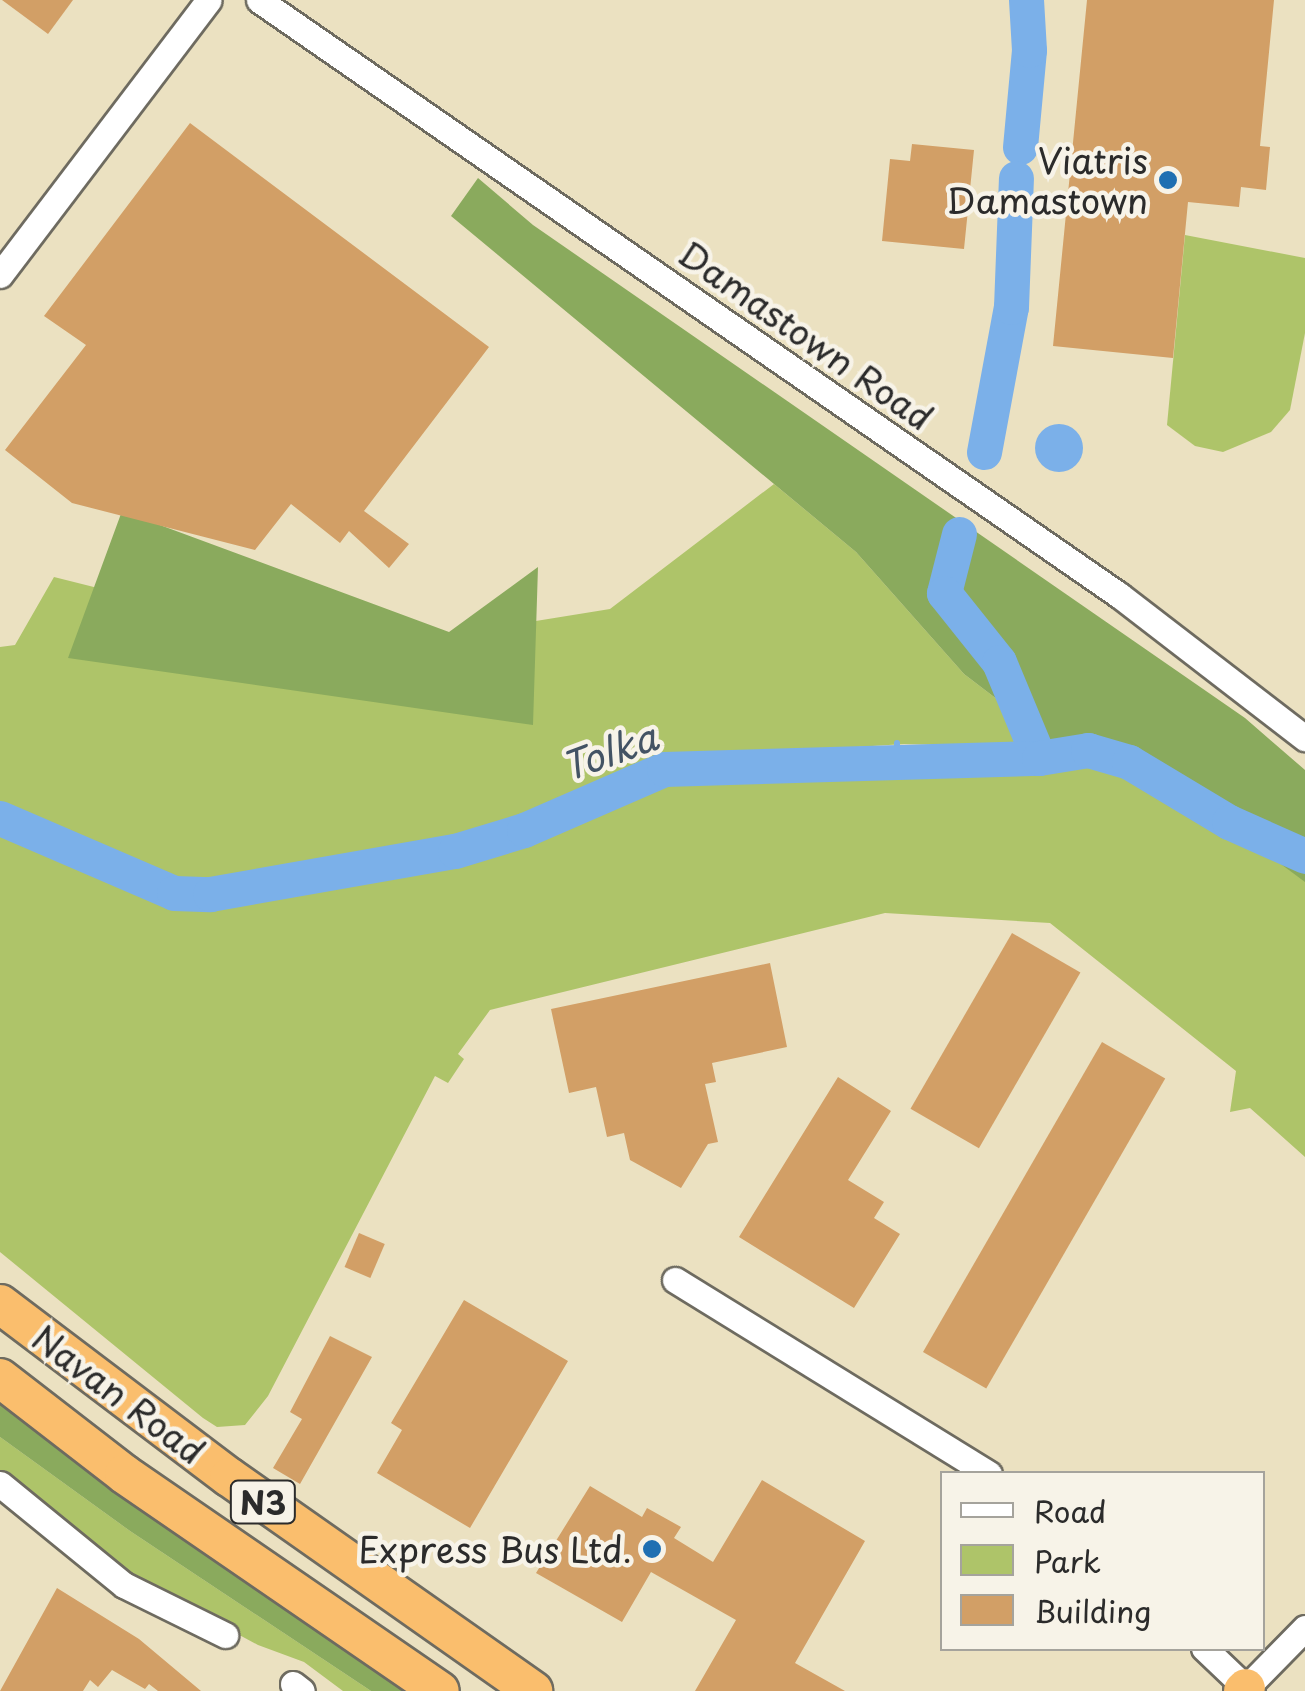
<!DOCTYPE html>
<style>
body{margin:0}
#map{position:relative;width:1305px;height:1691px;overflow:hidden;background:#ebe1c1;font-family:"Playpen Sans",sans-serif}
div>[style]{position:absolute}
.green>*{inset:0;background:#aec469}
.forest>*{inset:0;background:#8aaa5d}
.water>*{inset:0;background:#7bb0e9}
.round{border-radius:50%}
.stream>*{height:6px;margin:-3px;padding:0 3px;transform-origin:3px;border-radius:3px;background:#7bb0e9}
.river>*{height:35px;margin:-17.5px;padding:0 17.5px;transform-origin:17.5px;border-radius:17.5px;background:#7bb0e9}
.building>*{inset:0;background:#d29f66;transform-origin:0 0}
.roads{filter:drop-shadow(2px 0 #6e6b60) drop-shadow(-2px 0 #6e6b60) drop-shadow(0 2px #6e6b60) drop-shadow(0 -2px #6e6b60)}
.minor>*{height:25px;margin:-12.5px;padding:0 12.5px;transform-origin:12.5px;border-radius:12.5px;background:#fff}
.highway>*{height:38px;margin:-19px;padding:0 19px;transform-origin:19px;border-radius:19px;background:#fabe6d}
.dots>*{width:28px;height:28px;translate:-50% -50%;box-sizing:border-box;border:5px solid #f7f3e8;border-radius:50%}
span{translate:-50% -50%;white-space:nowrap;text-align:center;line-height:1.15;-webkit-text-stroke:9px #f7f3e8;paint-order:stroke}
.shield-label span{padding:2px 8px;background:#f7f3e8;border:2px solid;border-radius:8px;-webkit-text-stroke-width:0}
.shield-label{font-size:32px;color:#2b2b2b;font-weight:700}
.poi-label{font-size:35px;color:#2b2b2b}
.right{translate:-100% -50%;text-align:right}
.street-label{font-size:35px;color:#2b2b2b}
.water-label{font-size:38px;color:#435364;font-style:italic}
.legend{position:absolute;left:940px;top:1471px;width:325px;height:180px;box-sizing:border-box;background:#f7f3e8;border:2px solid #a5a39c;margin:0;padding:12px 18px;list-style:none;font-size:30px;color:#2b2b2b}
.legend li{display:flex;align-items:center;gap:20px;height:50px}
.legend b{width:50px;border:2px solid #a5a39c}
</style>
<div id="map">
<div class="green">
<i style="clip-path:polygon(1185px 235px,1305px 258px,1305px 333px,1290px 410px,1271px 432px,1223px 452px,1195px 446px,1167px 425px)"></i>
<i style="clip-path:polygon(774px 484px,856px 552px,964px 674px,1015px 713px,1043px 747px,904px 744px,652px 760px,550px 810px,359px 861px,202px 886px,167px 883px,29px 814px,0 809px,0 647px,15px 645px,54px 577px,349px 651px,610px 609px)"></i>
<i style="clip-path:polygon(1100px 758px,1130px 767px,1305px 864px,1305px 1157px,1250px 1108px,1230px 1112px,1236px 1071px,1050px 923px,885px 913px,490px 1010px,458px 1054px,464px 1059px,448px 1083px,435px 1076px,268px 1396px,245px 1425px,217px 1427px,203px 1418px,0 1252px,0 825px,163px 899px,205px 900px,316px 889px,498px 843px,568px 822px,668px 773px)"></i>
<i style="clip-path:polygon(0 1437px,130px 1531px,371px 1691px,343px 1691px,304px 1662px,258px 1645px,121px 1571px,0 1471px)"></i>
</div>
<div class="forest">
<i style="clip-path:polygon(478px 178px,533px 225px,1245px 718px,1305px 770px,1305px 882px,1121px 745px,1043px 747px,1015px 713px,964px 674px,856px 552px,451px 216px)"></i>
<i style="clip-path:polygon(122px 511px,449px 632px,538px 567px,533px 725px,68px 658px)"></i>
<i style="clip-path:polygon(0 1396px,413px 1691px,371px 1691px,130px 1531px,0 1437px)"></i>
</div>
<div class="water">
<i class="round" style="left:1035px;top:424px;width:48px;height:48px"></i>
</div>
<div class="stream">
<i style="left:897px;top:743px;width:15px;rotate:90deg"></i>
</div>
<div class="river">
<i style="left:1020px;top:147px;width:97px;rotate:-84.7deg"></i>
<i style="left:1029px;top:50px;width:50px;rotate:-93.4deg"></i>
<i style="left:984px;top:452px;width:147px;rotate:-79.5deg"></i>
<i style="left:1011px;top:307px;width:129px;rotate:-87.8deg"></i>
<i style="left:959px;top:534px;width:61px;rotate:104.3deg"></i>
<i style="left:944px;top:593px;width:88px;rotate:51.4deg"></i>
<i style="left:999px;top:662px;width:104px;rotate:67.4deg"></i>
<i style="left:0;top:818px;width:189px;rotate:23.3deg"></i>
<i style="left:174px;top:893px;width:36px;rotate:2deg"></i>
<i style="left:210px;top:894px;width:249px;rotate:-10deg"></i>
<i style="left:455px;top:851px;width:72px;rotate:-16.9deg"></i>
<i style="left:524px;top:830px;width:153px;rotate:-23.5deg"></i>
<i style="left:664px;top:769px;width:375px;rotate:-1.7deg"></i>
<i style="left:1039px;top:758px;width:50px;rotate:-9.3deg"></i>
<i style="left:1088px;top:750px;width:43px;rotate:16.3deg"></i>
<i style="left:1129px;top:762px;width:117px;rotate:31deg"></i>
<i style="left:1229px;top:822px;width:83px;rotate:24.1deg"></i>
</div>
<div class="building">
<i style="clip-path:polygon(2px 0,73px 0,48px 34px)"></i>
<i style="clip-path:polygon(1087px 0,1274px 0,1260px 146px,1270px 147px,1266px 190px,1241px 187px,1239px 207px,1188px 202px,1173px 358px,1053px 346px)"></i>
<i style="clip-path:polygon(190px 123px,489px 347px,364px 511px,409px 544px,389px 568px,349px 531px,340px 543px,291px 504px,255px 550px,72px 503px,5px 450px,86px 345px,44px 316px)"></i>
<i style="clip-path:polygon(912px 144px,974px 150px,964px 249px,882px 241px,890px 159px,910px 161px)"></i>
<i style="left:1012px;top:933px;width:79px;height:203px;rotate:30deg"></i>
<i style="clip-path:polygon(770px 963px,787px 1047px,712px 1063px,716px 1082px,705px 1084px,718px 1142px,708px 1144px,681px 1188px,630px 1160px,624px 1133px,607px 1137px,596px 1087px,569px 1093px,551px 1009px)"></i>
<i style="left:1102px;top:1042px;width:73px;height:358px;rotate:30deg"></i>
<i style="clip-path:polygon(838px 1077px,891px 1111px,848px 1180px,884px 1202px,874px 1218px,900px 1234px,854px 1308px,739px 1237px)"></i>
<i style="left:359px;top:1233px;width:28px;height:37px;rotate:23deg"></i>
<i style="clip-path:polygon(464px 1300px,568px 1361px,470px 1528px,377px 1473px,402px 1430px,391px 1423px)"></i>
<i style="clip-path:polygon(330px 1336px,372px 1357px,300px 1484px,273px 1468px,302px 1419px,290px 1412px)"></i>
<i style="clip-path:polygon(762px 1480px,865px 1541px,795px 1663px,845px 1691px,695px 1691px,736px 1620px,651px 1572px,622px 1622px,536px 1573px,590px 1486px,642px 1517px,647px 1508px,681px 1527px,674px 1538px,713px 1562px)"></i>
<i style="clip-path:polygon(57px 1588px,139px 1639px,201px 1691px,158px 1691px,149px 1684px,145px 1689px,112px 1670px,98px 1687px,90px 1680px,83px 1691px,0 1691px)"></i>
</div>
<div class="roads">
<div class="minor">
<i style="left:259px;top:0;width:1046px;rotate:34.68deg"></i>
<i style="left:1119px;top:595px;width:235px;rotate:37.6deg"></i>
<i style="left:0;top:275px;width:345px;rotate:-52.8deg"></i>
<i style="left:675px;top:1280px;width:369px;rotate:31.7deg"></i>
<i style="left:0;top:1484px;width:160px;rotate:39.2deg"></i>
<i style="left:124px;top:1585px;width:113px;rotate:26.3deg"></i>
<i style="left:1204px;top:1648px;width:58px;rotate:43.6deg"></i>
<i style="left:1246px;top:1688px;width:84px;rotate:-45.5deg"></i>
<i style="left:293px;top:1684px;width:11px;rotate:38deg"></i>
</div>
<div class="highway">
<i style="left:0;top:1304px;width:287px;rotate:37.1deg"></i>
<i style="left:229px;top:1477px;width:372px;rotate:35.1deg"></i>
<i style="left:0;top:1378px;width:157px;rotate:37.7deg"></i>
<i style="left:124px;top:1474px;width:383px;rotate:34.5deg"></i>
<i style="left:1243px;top:1691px;width:4px;rotate:-45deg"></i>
</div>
</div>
<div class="dots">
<i style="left:1168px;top:180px;background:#1f6fb2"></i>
<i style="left:652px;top:1549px;background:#1f6fb2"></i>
</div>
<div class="shield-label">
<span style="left:263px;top:1502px">N3</span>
</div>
<div class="poi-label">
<span class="right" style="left:1148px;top:180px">Viatris<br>Damastown</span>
<span class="right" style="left:632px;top:1549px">Express Bus Ltd.</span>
</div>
<div class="street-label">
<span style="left:806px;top:335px;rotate:35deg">Damastown Road</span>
<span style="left:119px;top:1394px;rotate:37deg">Navan Road</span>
</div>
<div class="water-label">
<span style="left:609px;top:751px;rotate:-20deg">Tolka</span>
</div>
<ul class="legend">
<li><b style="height:12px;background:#fff"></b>Road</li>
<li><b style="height:28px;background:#aec469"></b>Park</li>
<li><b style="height:28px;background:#d29f66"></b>Building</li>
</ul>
</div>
